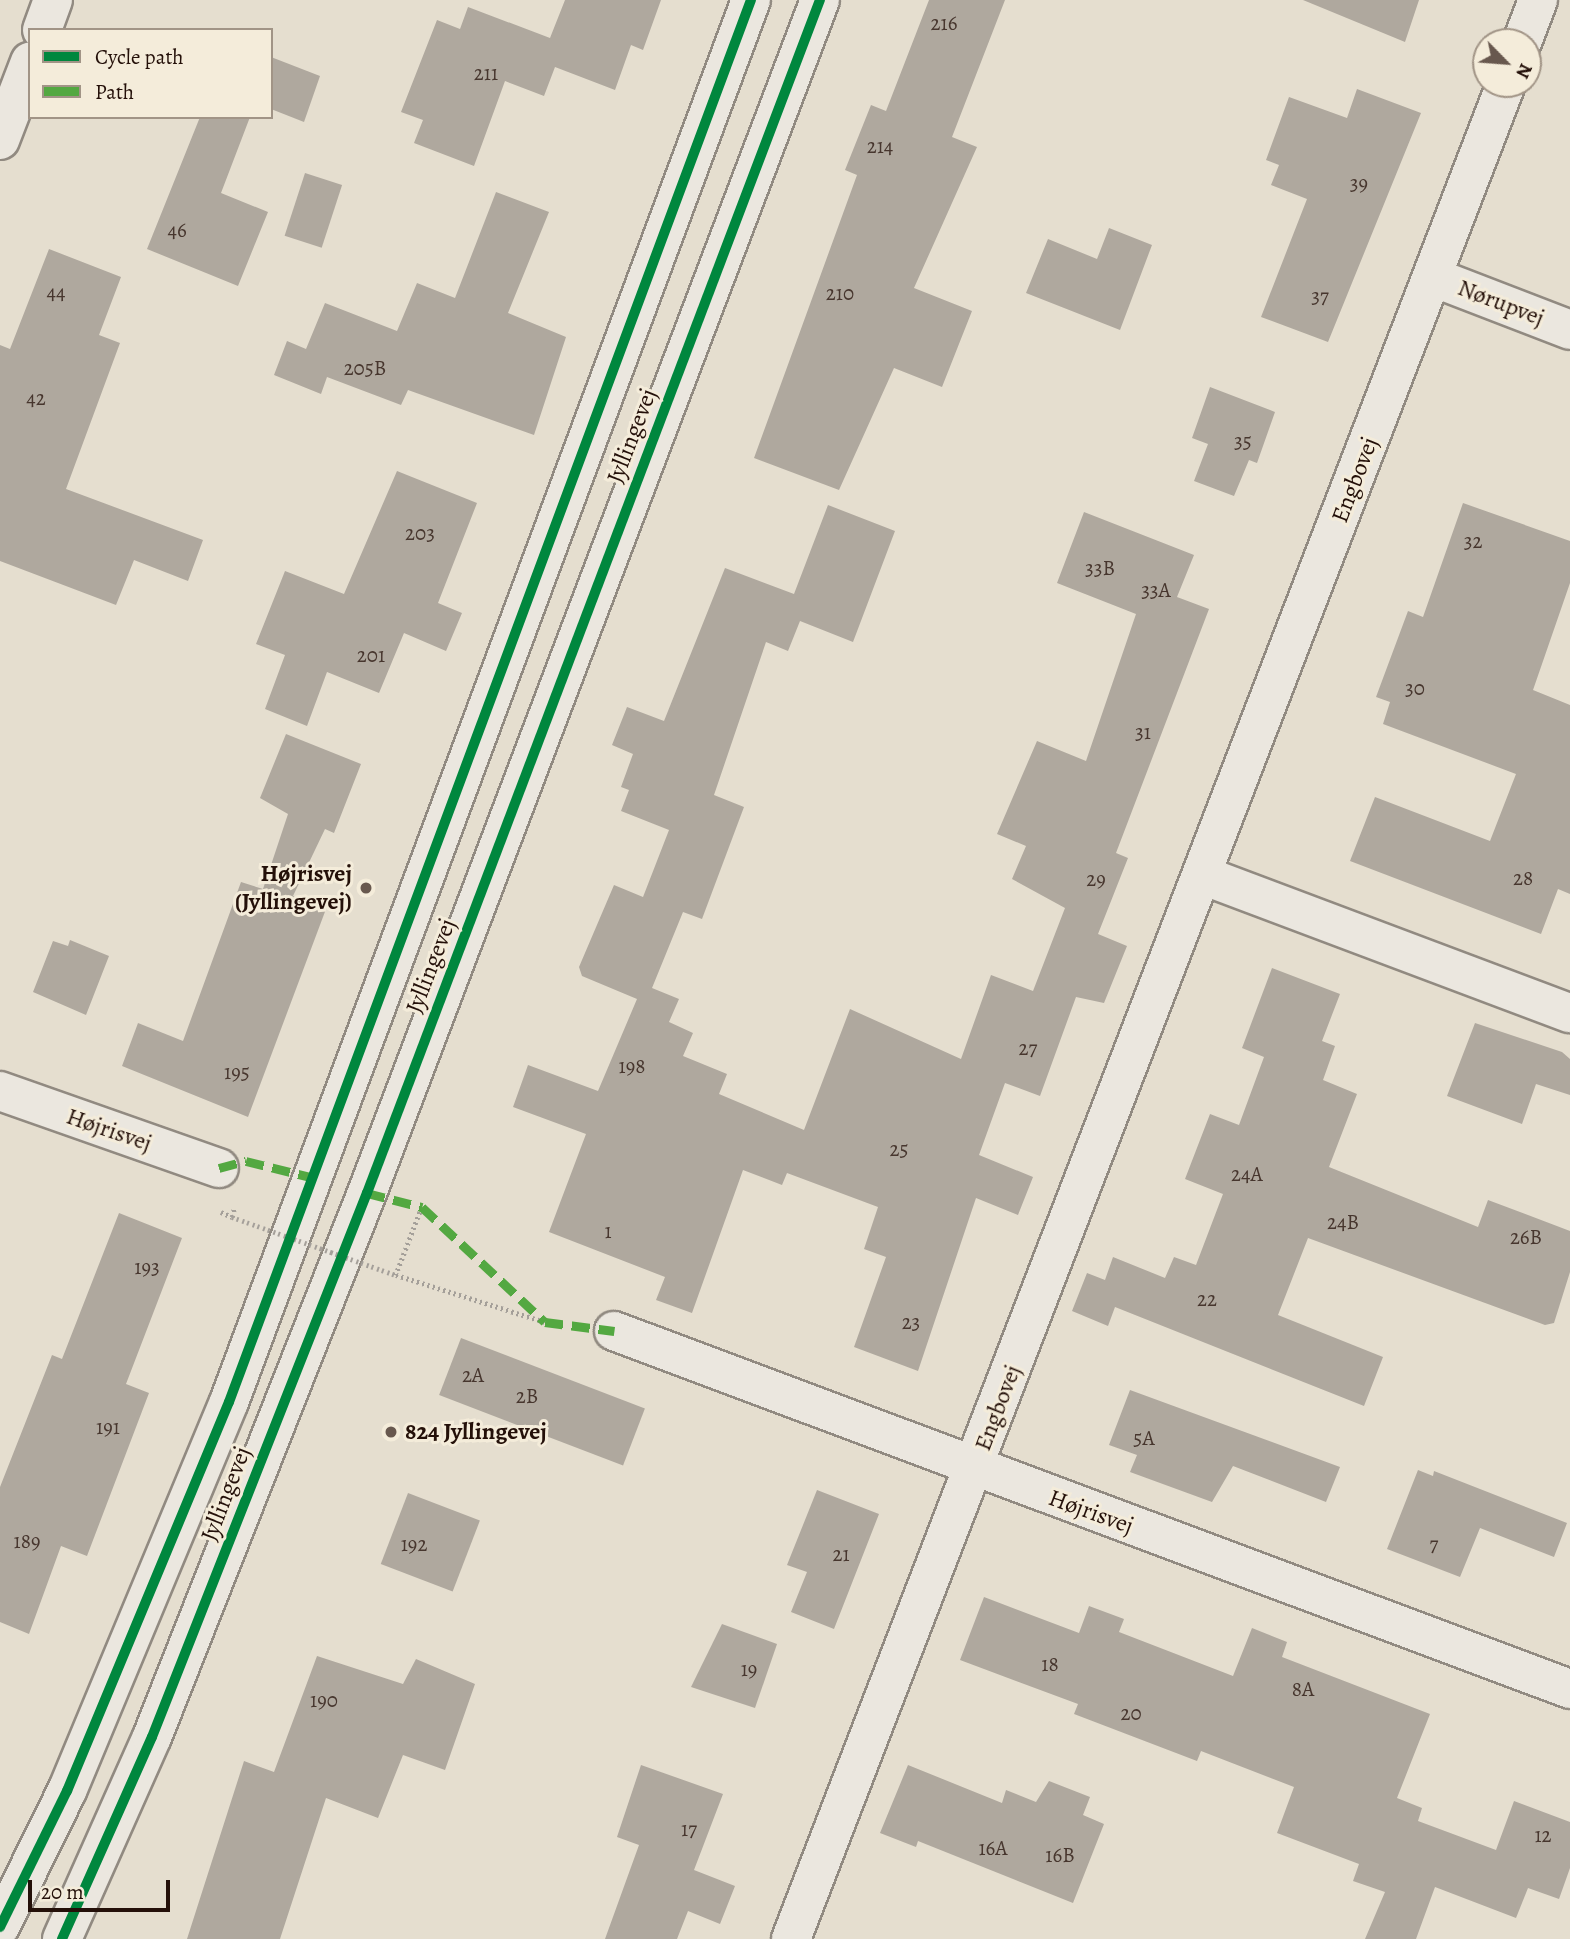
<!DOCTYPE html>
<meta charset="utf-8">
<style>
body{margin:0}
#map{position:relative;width:1570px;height:1939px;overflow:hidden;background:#e5decf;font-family:Alegreya,serif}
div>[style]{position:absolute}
.building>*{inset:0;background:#afa89e;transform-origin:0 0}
.path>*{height:4.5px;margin-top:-2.25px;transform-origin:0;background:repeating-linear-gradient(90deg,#a49f99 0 2px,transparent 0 5.5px)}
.roads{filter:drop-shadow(2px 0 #918a81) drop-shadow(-2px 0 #918a81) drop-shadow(0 2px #918a81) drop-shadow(0 -2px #918a81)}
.minor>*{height:38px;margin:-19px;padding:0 19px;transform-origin:19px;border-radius:19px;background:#ebe7df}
.path-bridge>*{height:4.5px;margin-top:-2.25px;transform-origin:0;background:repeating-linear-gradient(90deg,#a49f99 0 2px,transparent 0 5.5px)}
.quiet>*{height:9px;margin-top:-4.5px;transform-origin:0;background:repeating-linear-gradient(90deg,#53a841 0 18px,transparent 0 27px)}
.cycleway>*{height:10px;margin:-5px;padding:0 5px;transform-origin:5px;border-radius:5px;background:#00873e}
.dots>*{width:19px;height:19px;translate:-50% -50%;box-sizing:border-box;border:4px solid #f4ecda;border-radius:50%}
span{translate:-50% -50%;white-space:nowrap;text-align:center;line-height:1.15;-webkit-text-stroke:6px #f4ecda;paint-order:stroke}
.number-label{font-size:21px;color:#47362e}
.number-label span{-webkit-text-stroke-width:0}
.street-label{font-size:24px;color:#241009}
.poi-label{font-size:24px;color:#241009;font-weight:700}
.right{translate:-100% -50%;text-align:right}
.left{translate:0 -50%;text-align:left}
.legend{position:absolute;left:28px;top:28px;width:245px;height:91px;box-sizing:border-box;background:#f4ecda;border:2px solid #a19486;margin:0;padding:9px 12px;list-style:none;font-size:21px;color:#241009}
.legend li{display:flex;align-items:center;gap:14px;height:35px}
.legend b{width:35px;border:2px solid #a19486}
.north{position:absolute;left:1472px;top:28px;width:70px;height:70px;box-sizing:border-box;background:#f4ecda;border:2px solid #a19486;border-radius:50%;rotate:115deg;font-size:19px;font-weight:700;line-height:28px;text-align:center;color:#241009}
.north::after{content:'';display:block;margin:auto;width:24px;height:32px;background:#68584e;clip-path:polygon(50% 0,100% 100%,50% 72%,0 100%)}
.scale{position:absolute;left:28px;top:1880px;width:142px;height:32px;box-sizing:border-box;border:4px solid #241009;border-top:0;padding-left:9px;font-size:21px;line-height:24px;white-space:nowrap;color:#241009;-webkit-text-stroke:5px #f4ecda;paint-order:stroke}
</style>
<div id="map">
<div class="building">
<i style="clip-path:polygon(565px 0,661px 0,643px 50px,631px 45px,615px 90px,555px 67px,544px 96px,505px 81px,474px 166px,414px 143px,423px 120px,401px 112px,437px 20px,460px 29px,468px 7px,550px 38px)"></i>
<i style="clip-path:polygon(929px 0,1005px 0,952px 137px,977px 147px,914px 288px,972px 311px,942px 387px,894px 368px,839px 490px,754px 458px,857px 175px,845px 170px,871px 105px,886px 111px)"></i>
<i style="clip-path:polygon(1303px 0,1419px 0,1405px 42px)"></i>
<i style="clip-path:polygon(271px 57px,320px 76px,304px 122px,271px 109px)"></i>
<i style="clip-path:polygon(1357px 89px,1421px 113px,1328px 342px,1261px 317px,1307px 199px,1271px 185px,1279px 165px,1266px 160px,1289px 97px,1347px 118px)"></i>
<i style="clip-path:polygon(200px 117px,250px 117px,221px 193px,268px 212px,238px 286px,147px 249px)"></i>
<i style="left:305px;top:173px;width:39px;height:66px;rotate:18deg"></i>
<i style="clip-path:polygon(496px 192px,549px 212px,508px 313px,566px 337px,534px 435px,408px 390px,401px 405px,327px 377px,321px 394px,274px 375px,287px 341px,306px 349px,325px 303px,397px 331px,417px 283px,455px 298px)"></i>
<i style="clip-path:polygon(1109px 228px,1152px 245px,1120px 330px,1026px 293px,1048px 239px,1097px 259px)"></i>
<i style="clip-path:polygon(49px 249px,121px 277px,99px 335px,120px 343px,66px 489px,203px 540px,188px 581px,134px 560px,116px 605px,0 561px,0 345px,10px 349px)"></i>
<i style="clip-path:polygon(1210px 387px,1275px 412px,1257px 463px,1249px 460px,1234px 496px,1194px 481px,1208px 444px,1192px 438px)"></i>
<i style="clip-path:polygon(397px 471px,477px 503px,438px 603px,462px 613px,446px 651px,404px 633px,379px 693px,327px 672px,307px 726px,265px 709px,285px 655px,256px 644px,285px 571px,344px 594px)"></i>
<i style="clip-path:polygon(1463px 503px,1570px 541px,1570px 583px,1533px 690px,1570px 705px,1570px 894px,1558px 889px,1541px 934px,1350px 861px,1375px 797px,1490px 841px,1516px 774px,1383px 724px,1390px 702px,1376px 697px,1408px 611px,1423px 617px)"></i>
<i style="clip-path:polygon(828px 505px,895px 531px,853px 642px,800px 621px,788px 651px,766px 642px,714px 795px,744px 807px,702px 919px,683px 912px,652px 988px,679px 999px,669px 1022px,693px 1033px,683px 1056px,727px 1074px,719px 1094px,804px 1130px,850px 1009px,961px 1059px,991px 975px,1033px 991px,1065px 908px,1012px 879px,1026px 846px,997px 834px,1037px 741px,1086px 761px,1136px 614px,1057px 583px,1084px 512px,1194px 555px,1177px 597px,1209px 609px,1116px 853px,1128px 858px,1098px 934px,1127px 946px,1104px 1003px,1076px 997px,1040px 1096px,1005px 1083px,979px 1155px,1033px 1177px,1018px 1215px,976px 1198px,918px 1371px,854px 1347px,886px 1257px,864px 1249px,878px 1207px,787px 1173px,782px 1185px,743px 1170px,692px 1313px,656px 1300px,665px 1277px,549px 1232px,586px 1134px,513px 1107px,528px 1065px,598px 1091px,637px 999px,582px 976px,579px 967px,614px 885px,643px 897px,669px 830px,621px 811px,629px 790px,621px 787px,633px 754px,612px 745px,627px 707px,664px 721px,725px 568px,794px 594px)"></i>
<i style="clip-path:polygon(286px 734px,361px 764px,334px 833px,325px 829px,293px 896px,326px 909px,248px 1117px,122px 1066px,138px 1023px,183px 1041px,241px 882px,263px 889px,288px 814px,260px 798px)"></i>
<i style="clip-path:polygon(70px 940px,109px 956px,86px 1015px,33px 992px,53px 941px,68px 946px)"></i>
<i style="clip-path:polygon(1272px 968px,1340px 994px,1322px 1041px,1335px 1046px,1323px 1080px,1357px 1094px,1329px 1167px,1478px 1227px,1488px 1200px,1570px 1231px,1570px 1272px,1554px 1323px,1545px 1325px,1308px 1238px,1278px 1315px,1383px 1357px,1364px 1406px,1115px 1307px,1108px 1326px,1072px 1311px,1087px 1273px,1105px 1280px,1113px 1257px,1165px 1278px,1174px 1257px,1196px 1265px,1223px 1194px,1185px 1179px,1210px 1114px,1239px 1125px,1264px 1057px,1242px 1048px)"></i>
<i style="clip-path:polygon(1475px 1023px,1562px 1052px,1570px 1059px,1570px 1095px,1536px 1084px,1522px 1124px,1447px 1096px)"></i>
<i style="clip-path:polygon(119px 1213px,182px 1238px,126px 1384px,149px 1393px,87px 1556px,61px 1546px,29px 1634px,0 1622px,0 1487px,52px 1355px,62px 1359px)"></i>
<i style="left:461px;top:1338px;width:197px;height:61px;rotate:21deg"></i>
<i style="clip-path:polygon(1130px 1390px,1340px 1467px,1326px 1502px,1233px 1466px,1212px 1502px,1130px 1472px,1137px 1455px,1109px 1445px)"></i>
<i style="clip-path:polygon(1418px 1470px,1433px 1476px,1434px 1471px,1567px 1523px,1554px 1557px,1480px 1528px,1460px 1577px,1387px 1549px)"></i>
<i style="clip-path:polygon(817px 1490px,879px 1514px,834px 1629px,791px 1612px,807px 1572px,787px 1565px)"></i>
<i style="left:408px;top:1493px;width:77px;height:76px;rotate:21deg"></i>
<i style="clip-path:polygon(984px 1597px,1079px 1633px,1089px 1606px,1124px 1619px,1119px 1632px,1233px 1676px,1252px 1628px,1287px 1642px,1282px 1657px,1430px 1714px,1397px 1798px,1422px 1808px,1418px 1821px,1496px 1850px,1514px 1801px,1570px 1822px,1570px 1868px,1559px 1899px,1528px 1888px,1516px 1918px,1435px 1887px,1416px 1939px,1365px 1939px,1385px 1892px,1353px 1881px,1359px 1864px,1277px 1833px,1294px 1787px,1201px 1751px,1197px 1761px,1074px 1714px,1078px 1704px,960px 1660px)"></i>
<i style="clip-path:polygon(722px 1624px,777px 1644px,755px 1708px,691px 1687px)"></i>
<i style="clip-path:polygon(317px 1656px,403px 1684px,416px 1659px,475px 1684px,445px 1770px,403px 1755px,378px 1818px,326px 1798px,280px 1939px,187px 1939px,244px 1761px,274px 1772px)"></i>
<i style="clip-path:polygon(641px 1765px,723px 1794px,694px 1870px,735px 1886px,720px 1924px,688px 1911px,677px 1939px,605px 1939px,639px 1845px,617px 1837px)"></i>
<i style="clip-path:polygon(908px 1765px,1002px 1803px,1006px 1790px,1036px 1802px,1049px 1781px,1090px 1797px,1083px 1815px,1104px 1824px,1073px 1903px,918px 1841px,916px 1847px,880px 1833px)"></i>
</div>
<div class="path">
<i style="left:422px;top:1207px;width:73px;rotate:110.9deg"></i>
<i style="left:396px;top:1275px;width:156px;rotate:17.5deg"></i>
<i style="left:221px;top:1212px;width:12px;rotate:24deg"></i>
<i style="left:232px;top:1217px;width:8px;rotate:-76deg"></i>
</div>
<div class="roads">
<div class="minor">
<i style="left:42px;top:30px;width:32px;rotate:-70deg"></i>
<i style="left:1522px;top:42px;width:45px;rotate:-69.1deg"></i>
<i style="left:0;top:140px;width:84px;rotate:-69deg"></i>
<i style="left:1433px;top:277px;width:147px;rotate:21.1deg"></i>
<i style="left:1202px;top:875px;width:393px;rotate:20.6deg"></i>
<i style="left:0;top:1091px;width:232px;rotate:19.4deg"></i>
<i style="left:614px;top:1331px;width:1021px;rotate:20.53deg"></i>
<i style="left:0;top:1927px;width:152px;rotate:-63.8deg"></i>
<i style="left:67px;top:1791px;width:421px;rotate:-67.4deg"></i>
<i style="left:229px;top:1402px;width:1496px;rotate:-69.58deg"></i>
<i style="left:62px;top:1939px;width:221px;rotate:-66deg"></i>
<i style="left:152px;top:1737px;width:585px;rotate:-68.44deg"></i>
<i style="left:367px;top:1193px;width:1276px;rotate:-69.21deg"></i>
<i style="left:791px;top:1939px;width:1988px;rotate:-68.92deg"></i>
</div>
</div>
<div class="path-bridge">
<i style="left:232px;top:1217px;width:174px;rotate:19.5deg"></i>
</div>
<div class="quiet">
<i style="left:219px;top:1168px;width:28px;rotate:-15deg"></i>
<i style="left:246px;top:1161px;width:66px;rotate:14deg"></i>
<i style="left:367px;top:1193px;width:57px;rotate:14.3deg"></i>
<i style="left:422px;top:1207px;width:168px;rotate:43.1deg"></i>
<i style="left:545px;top:1322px;width:70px;rotate:7.4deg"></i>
</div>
<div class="cycleway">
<i style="left:0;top:1927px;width:152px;rotate:-63.8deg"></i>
<i style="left:67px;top:1791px;width:421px;rotate:-67.4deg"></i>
<i style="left:229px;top:1402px;width:1496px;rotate:-69.58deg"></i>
<i style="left:62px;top:1939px;width:221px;rotate:-66deg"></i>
<i style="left:152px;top:1737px;width:585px;rotate:-68.44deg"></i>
<i style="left:367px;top:1193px;width:1276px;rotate:-69.21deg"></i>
</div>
<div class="dots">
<i style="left:366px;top:888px;background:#68584e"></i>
<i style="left:391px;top:1432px;background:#68584e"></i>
</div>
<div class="number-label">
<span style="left:944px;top:23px">216</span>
<span style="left:486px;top:73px">211</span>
<span style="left:880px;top:146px">214</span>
<span style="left:1359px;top:183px">39</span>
<span style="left:177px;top:230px">46</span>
<span style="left:56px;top:292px">44</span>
<span style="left:840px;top:293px">210</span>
<span style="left:1320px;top:296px">37</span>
<span style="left:365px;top:368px">205B</span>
<span style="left:36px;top:398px">42</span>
<span style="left:1243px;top:441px">35</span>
<span style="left:420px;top:533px">203</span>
<span style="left:1473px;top:541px">32</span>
<span style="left:1100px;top:568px">33B</span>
<span style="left:1156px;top:590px">33A</span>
<span style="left:371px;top:655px">201</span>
<span style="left:1415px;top:688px">30</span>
<span style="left:1143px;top:732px">31</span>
<span style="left:1523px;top:878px">28</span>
<span style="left:1096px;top:879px">29</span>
<span style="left:1028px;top:1048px">27</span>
<span style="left:632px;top:1066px">198</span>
<span style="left:237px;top:1072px">195</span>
<span style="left:899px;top:1149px">25</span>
<span style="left:1247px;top:1174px">24A</span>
<span style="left:1343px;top:1222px">24B</span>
<span style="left:608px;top:1231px">1</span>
<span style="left:1526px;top:1237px">26B</span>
<span style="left:147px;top:1267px">193</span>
<span style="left:1207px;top:1299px">22</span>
<span style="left:911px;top:1322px">23</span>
<span style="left:473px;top:1375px">2A</span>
<span style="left:527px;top:1396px">2B</span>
<span style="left:108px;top:1427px">191</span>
<span style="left:1144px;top:1438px">5A</span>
<span style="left:27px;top:1541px">189</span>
<span style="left:414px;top:1544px">192</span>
<span style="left:1434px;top:1544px">7</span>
<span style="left:841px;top:1554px">21</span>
<span style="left:1050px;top:1664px">18</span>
<span style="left:749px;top:1669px">19</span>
<span style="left:1303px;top:1689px">8A</span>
<span style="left:324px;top:1700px">190</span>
<span style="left:1131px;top:1713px">20</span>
<span style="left:689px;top:1829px">17</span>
<span style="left:1543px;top:1835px">12</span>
<span style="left:993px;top:1848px">16A</span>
<span style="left:1060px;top:1855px">16B</span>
</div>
<div class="street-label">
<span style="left:1501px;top:303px;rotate:21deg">Nørupvej</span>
<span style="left:632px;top:436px;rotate:-69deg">Jyllingevej</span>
<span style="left:1355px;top:480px;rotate:-69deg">Engbovej</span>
<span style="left:431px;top:966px;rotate:-69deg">Jyllingevej</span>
<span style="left:109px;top:1130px;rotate:19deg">Højrisvej</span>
<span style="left:998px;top:1408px;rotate:-69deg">Engbovej</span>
<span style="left:226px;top:1494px;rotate:-69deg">Jyllingevej</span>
<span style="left:1091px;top:1512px;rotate:20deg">Højrisvej</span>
</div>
<div class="poi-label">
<span class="right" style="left:352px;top:888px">Højrisvej<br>(Jyllingevej)</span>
<span class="left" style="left:405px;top:1432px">824 Jyllingevej</span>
</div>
<ul class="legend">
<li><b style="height:9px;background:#00873e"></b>Cycle path</li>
<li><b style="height:9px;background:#53a841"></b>Path</li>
</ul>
<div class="north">N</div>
<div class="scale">20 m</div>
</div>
